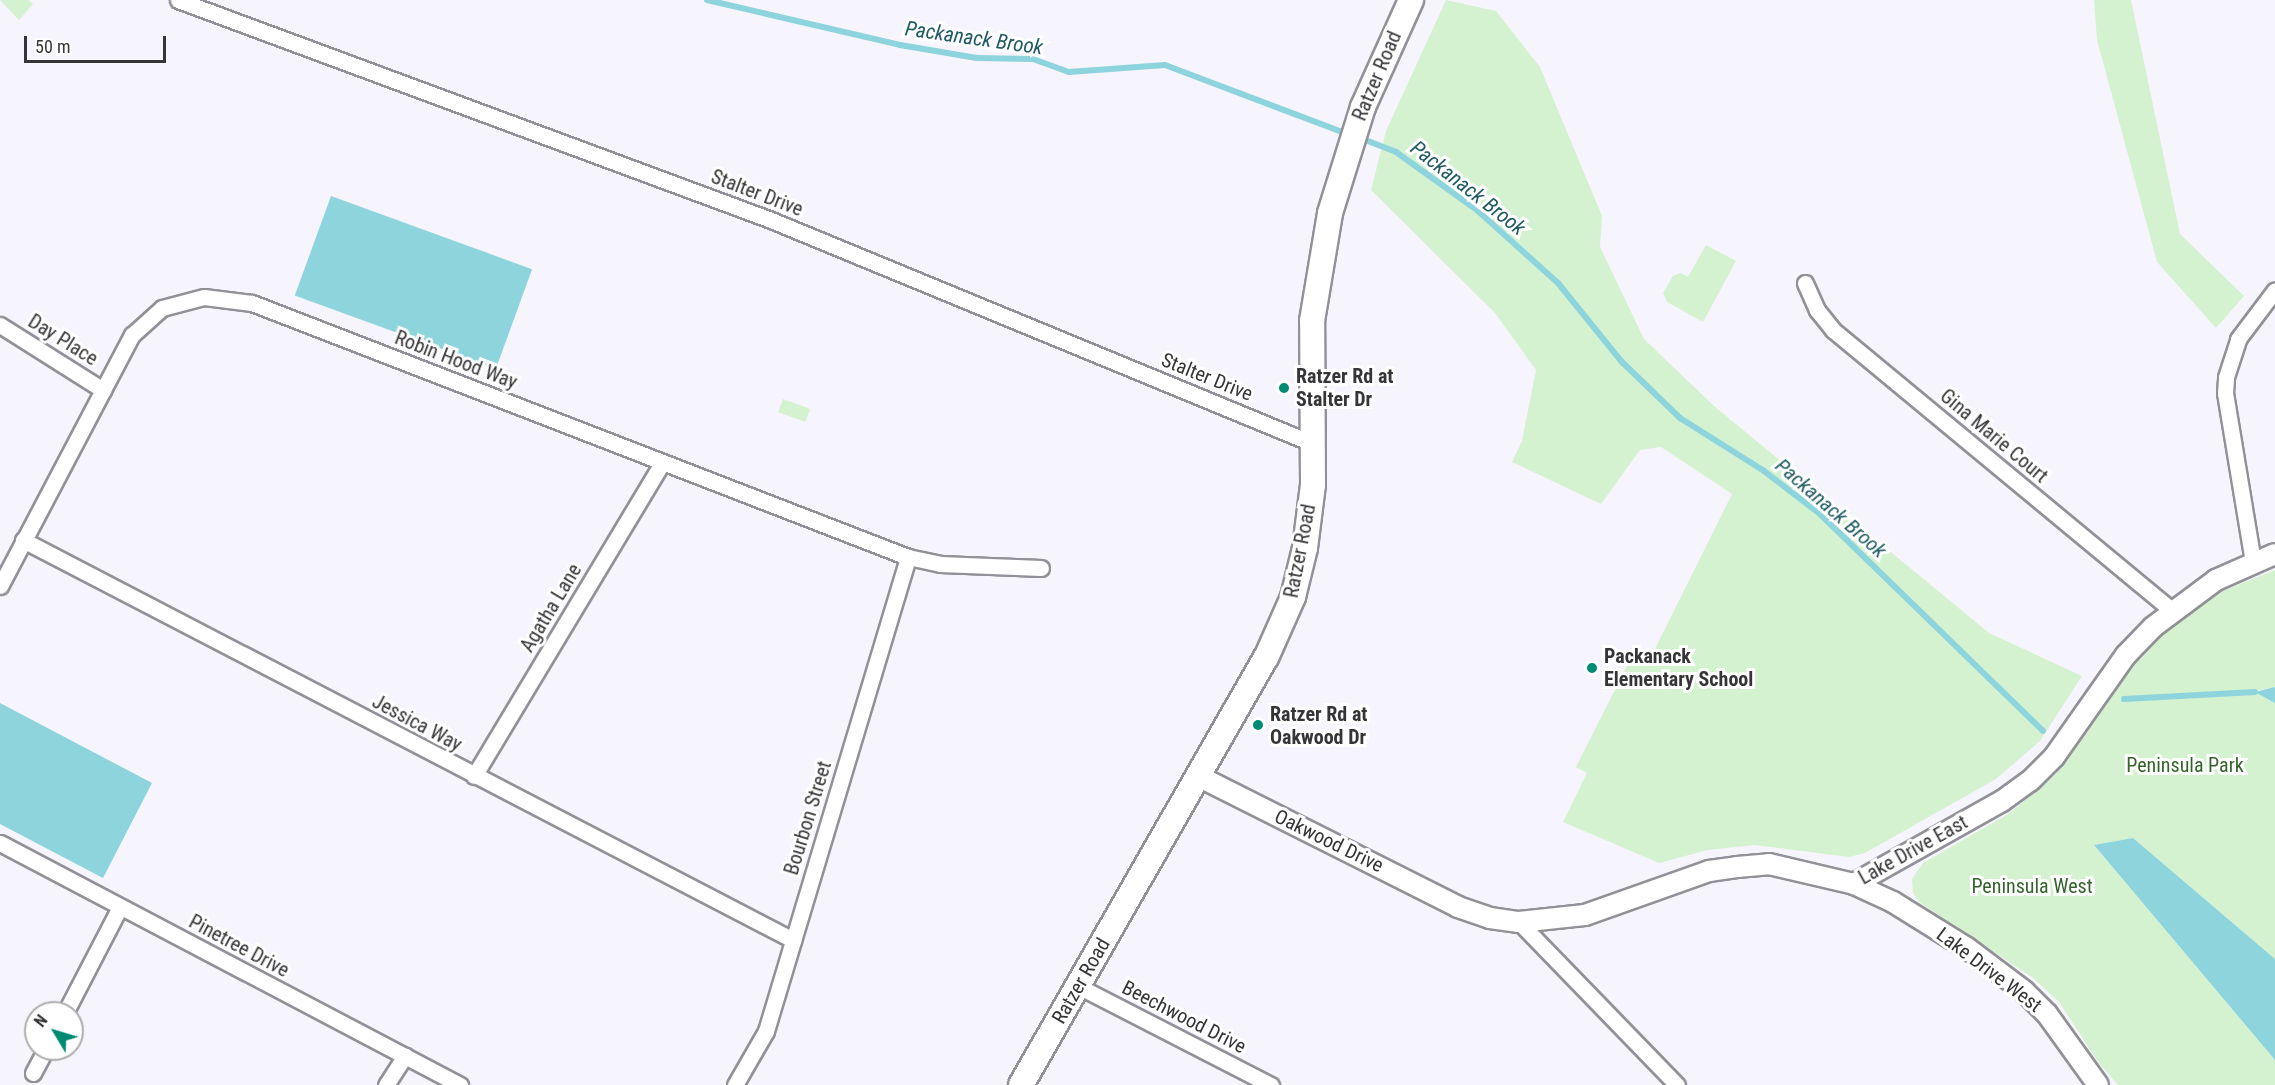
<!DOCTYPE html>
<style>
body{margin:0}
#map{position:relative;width:2275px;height:1085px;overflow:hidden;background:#f6f4fc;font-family:"Roboto Condensed",sans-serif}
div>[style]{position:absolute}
.green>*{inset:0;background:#d5f2d0;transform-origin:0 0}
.water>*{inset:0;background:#8dd4dd;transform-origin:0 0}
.stream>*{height:6px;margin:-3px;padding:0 3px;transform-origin:3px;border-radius:3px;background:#8dd4dd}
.roads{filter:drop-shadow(2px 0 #929198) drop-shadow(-2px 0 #929198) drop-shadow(0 2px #929198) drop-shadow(0 -2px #929198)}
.minor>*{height:15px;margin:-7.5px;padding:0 7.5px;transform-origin:7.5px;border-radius:7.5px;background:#fff}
.tertiary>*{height:20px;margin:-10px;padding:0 10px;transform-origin:10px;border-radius:10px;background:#fff}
.primary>*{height:24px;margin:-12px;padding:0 12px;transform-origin:12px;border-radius:12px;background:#fff}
.dots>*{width:16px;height:16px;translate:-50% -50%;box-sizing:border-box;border:3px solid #fff;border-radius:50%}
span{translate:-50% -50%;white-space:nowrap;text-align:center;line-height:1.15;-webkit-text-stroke:6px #fff;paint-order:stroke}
.street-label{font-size:20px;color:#353437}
.poi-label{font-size:20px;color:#353437;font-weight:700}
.left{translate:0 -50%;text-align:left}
.park-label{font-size:20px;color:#34642b}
.water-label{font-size:21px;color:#205b63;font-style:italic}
.north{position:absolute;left:24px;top:1001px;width:60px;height:60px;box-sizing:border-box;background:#fff;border:2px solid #aeaeaf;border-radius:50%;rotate:308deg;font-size:16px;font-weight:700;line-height:24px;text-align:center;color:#353437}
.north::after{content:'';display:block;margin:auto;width:21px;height:27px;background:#008b72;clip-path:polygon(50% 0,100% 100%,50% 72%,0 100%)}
.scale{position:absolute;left:24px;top:36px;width:142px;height:27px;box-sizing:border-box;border:3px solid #353437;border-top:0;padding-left:8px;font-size:18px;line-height:21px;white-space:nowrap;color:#353437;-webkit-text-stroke:4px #fff;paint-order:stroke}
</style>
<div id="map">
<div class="green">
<i style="clip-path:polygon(0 0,29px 0,33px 4px,19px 20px)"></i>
<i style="clip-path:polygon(1446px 0,1496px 11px,1540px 67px,1602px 216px,1600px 247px,1644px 339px,1714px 406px,1989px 633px,2082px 676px,2040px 741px,1996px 779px,1865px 853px,1849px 857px,1755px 845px,1708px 850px,1659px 863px,1563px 822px,1587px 773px,1576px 767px,1635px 650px,1651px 657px,1732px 494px,1661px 447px,1640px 450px,1601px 504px,1512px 462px,1522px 441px,1536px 370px,1495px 313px,1371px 190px,1386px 131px)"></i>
<i style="clip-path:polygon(2094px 0,2131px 0,2180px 234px,2244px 296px,2216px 328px,2157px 262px,2097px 40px)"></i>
<i style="clip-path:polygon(1706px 245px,1736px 261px,1703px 322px,1667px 302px,1663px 293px,1673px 276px,1681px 273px,1688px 277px)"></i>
<i style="left:783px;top:399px;width:29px;height:14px;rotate:20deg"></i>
<i style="clip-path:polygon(2275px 570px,2275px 687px,2256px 691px,2275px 701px,2275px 959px,2133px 838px,2094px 845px,2275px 1060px,2275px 1085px,2118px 1085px,2098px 1062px,2059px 1002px,2033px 978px,1919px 902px,1913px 893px,1912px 879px,1923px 863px,2010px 813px,2055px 775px,2059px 770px,2054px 757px,2126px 655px,2141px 659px,2162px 635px,2191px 611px,2223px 591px)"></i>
</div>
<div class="water">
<i style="left:331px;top:196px;width:214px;height:106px;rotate:20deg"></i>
<i style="clip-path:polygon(2275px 687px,2275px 703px,2255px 692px)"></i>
<i style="clip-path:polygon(0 703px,152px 783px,103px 878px,0 824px)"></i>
<i style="clip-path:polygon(2133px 838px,2275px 959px,2275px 1060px,2094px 845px)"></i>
</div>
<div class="stream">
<i style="left:707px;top:0;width:198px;rotate:13.1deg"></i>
<i style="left:900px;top:45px;width:78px;rotate:9.6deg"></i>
<i style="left:977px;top:58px;width:56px;rotate:1deg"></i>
<i style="left:1033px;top:59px;width:38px;rotate:20deg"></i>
<i style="left:1069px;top:72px;width:96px;rotate:-4.2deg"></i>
<i style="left:1165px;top:65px;width:198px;rotate:20.7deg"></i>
<i style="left:1360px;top:138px;width:39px;rotate:21deg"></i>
<i style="left:1396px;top:152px;width:101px;rotate:35.7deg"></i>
<i style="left:1478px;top:211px;width:108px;rotate:42deg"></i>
<i style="left:1558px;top:283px;width:102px;rotate:51deg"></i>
<i style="left:1622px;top:362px;width:81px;rotate:44deg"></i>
<i style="left:1680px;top:418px;width:99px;rotate:32.2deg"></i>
<i style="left:1764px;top:471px;width:71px;rotate:37.5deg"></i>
<i style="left:1820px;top:514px;width:311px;rotate:44.2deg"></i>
<i style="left:2124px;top:699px;width:131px;rotate:-3.1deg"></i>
</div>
<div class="roads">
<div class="minor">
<i style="left:178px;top:0;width:632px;rotate:20.35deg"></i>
<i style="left:771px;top:220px;width:587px;rotate:22.42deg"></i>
<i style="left:1805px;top:283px;width:30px;rotate:66deg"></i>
<i style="left:1817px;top:310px;width:26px;rotate:51deg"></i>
<i style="left:1833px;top:330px;width:439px;rotate:39.6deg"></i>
<i style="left:0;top:325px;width:122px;rotate:32.3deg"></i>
<i style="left:23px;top:540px;width:868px;rotate:27.45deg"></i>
<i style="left:2253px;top:562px;width:171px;rotate:-99.4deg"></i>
<i style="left:2225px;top:393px;width:16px;rotate:-86deg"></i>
<i style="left:2226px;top:377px;width:40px;rotate:-72deg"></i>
<i style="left:2238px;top:339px;width:61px;rotate:-52.9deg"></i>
<i style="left:0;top:586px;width:284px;rotate:-62.3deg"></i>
<i style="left:132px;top:335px;width:40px;rotate:-42deg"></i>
<i style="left:162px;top:308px;width:43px;rotate:-14.7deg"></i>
<i style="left:204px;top:297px;width:48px;rotate:7.1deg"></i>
<i style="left:252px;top:303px;width:703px;rotate:21.17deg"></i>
<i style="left:908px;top:557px;width:33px;rotate:12deg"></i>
<i style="left:940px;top:564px;width:101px;rotate:2.3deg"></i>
<i style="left:474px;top:776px;width:366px;rotate:-59deg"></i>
<i style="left:0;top:843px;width:520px;rotate:27.75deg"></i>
<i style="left:1519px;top:922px;width:227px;rotate:45.9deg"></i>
<i style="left:1078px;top:986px;width:217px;rotate:27.2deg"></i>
<i style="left:65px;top:1013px;width:119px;rotate:-62.6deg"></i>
<i style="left:33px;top:1073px;width:27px;rotate:-62deg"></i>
<i style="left:386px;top:1085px;width:35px;rotate:-57deg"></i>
<i style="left:735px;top:1085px;width:62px;rotate:-60.1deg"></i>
<i style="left:766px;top:1031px;width:495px;rotate:-73.3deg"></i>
</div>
<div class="tertiary">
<i style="left:1198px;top:776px;width:291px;rotate:26.7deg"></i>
<i style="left:1458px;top:907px;width:34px;rotate:19deg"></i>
<i style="left:1490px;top:918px;width:29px;rotate:8deg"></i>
<i style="left:1519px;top:922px;width:66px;rotate:-6.1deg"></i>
<i style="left:1585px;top:915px;width:132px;rotate:-19.5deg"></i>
<i style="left:1709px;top:871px;width:28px;rotate:-8deg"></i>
<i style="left:1737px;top:867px;width:32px;rotate:-5deg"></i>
<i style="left:1769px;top:864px;width:87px;rotate:13.2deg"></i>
<i style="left:1854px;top:884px;width:170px;rotate:-29.3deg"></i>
<i style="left:2002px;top:801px;width:34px;rotate:-36deg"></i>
<i style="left:2030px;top:781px;width:34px;rotate:-45deg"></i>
<i style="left:2054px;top:757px;width:125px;rotate:-54.8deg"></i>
<i style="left:2126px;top:655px;width:39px;rotate:-46deg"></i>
<i style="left:2153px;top:627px;width:79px;rotate:-36.7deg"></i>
<i style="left:2216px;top:580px;width:64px;rotate:-23.8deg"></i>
<i style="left:1854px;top:884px;width:43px;rotate:24.8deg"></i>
<i style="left:1893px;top:902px;width:87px;rotate:31.9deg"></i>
<i style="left:1967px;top:948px;width:71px;rotate:37deg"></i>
<i style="left:2024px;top:991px;width:33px;rotate:45deg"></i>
<i style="left:2047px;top:1014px;width:87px;rotate:54.3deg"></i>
</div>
<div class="primary">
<i style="left:1021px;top:1085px;width:492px;rotate:-60.2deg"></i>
<i style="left:1266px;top:658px;width:67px;rotate:-66.1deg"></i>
<i style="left:1293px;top:597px;width:50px;rotate:-76.2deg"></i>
<i style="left:1305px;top:548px;width:64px;rotate:-82.8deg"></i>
<i style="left:1313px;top:485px;width:164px;rotate:-90.3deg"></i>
<i style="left:1312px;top:321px;width:109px;rotate:-80.5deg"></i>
<i style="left:1330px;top:213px;width:111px;rotate:-72.7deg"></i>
<i style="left:1363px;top:107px;width:117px;rotate:-65.8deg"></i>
</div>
</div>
<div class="dots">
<i style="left:1284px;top:388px;background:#008b72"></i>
<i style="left:1592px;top:668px;background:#008b72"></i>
<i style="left:1258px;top:725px;background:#008b72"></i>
</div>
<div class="street-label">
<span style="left:1377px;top:76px;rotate:-67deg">Ratzer Road</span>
<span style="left:757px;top:193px;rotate:21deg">Stalter Drive</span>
<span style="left:63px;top:340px;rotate:32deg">Day Place</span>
<span style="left:456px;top:360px;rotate:21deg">Robin Hood Way</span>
<span style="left:1207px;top:377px;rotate:22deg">Stalter Drive</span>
<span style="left:1994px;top:436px;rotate:40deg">Gina Marie Court</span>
<span style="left:1300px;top:551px;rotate:-79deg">Ratzer Road</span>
<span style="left:551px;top:608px;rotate:-59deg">Agatha Lane</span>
<span style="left:417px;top:723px;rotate:28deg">Jessica Way</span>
<span style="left:808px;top:818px;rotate:-73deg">Bourbon Street</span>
<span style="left:1329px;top:841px;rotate:26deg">Oakwood Drive</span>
<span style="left:1913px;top:850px;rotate:-29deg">Lake Drive East</span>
<span style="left:239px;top:946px;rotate:28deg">Pinetree Drive</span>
<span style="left:1989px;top:970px;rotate:37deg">Lake Drive West</span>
<span style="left:1081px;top:981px;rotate:-60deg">Ratzer Road</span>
<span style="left:1184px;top:1017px;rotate:27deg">Beechwood Drive</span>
</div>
<div class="poi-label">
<span class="left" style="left:1296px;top:388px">Ratzer Rd at<br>Stalter Dr</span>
<span class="left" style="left:1604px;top:668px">Packanack<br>Elementary School</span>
<span class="left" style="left:1270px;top:726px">Ratzer Rd at<br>Oakwood Dr</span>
</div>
<div class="park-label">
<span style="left:2185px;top:765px">Peninsula Park</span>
<span style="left:2032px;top:886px">Peninsula West</span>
</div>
<div class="water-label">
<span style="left:974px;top:38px;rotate:8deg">Packanack Brook</span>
<span style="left:1468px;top:188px;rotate:38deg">Packanack Brook</span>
<span style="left:1831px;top:508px;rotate:41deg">Packanack Brook</span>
</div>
<div class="north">N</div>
<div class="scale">50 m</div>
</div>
